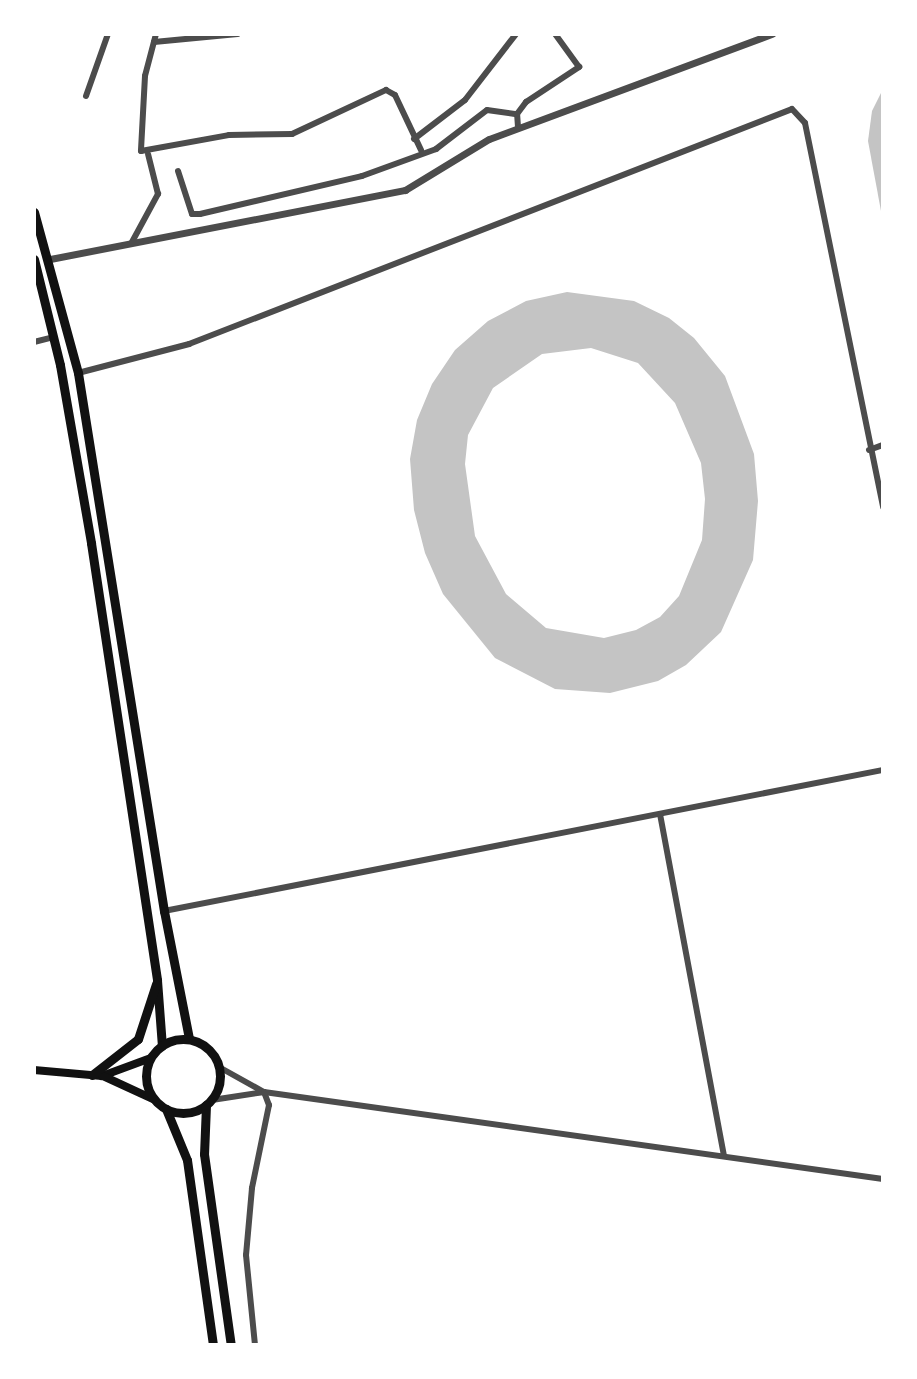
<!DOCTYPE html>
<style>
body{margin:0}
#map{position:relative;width:917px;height:1379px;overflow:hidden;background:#fff;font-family:Commissioner,sans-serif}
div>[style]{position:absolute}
.building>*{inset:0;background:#c4c4c4}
.minor>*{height:6px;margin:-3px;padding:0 3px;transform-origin:3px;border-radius:3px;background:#4c4c4c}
.tertiary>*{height:7px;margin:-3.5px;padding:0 3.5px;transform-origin:3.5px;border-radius:3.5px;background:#4c4c4c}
.secondary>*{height:8px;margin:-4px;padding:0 4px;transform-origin:4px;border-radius:4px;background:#111}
.primary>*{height:9px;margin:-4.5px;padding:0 4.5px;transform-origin:4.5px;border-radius:4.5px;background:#111}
.primary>.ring{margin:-4.5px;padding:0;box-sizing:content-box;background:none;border:9px solid #111;border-radius:50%}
span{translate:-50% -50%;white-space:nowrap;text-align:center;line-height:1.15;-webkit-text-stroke:7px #fff;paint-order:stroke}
.frame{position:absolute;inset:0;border:36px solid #fff;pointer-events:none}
</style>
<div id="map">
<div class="building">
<i style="clip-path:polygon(883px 89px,883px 211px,881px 211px,868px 141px,872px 111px)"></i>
<i style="clip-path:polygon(evenodd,567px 292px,634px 301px,669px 318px,694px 338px,725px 376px,754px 454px,758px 501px,753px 560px,721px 632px,686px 665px,658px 681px,610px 693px,555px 689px,495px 658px,443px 594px,425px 553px,414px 510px,410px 459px,417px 420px,432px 384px,455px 350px,488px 321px,526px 301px,567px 292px,591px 348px,638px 363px,675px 403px,701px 463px,705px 499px,702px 540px,679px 596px,660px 617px,636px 630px,604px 638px,546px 628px,506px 594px,475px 536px,465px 464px,468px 435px,493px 388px,542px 354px,591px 348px)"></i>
</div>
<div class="minor">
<i style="left:156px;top:34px;width:43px;rotate:104.7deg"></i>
<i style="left:145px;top:76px;width:75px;rotate:93.1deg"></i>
<i style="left:141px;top:151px;width:89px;rotate:-10.3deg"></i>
<i style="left:229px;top:135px;width:63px;rotate:-0.9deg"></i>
<i style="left:292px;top:134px;width:104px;rotate:-25.1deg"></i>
<i style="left:386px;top:90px;width:10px;rotate:29deg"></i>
<i style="left:395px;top:95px;width:61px;rotate:64.7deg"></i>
<i style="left:154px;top:42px;width:84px;rotate:-5.4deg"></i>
<i style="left:86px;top:96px;width:66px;rotate:-70.5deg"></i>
<i style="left:518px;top:127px;width:13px;rotate:-94deg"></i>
<i style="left:517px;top:114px;width:15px;rotate:-53deg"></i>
<i style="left:526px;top:102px;width:64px;rotate:-33.4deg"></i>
<i style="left:579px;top:67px;width:41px;rotate:-126deg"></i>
<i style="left:414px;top:139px;width:64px;rotate:-37.4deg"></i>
<i style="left:465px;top:100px;width:83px;rotate:-52.3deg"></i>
<i style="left:178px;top:171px;width:45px;rotate:72deg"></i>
<i style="left:192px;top:214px;width:8px"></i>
<i style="left:200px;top:214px;width:166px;rotate:-13.2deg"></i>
<i style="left:362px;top:176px;width:79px;rotate:-20deg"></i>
<i style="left:436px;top:149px;width:64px;rotate:-37.4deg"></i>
<i style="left:487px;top:110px;width:30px;rotate:8deg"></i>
<i style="left:132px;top:242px;width:55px;rotate:-61.6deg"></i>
<i style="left:158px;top:194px;width:41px;rotate:-104deg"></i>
<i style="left:34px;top:342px;width:21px;rotate:-14deg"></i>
<i style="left:78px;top:373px;width:115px;rotate:-14.6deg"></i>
<i style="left:189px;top:344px;width:647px;rotate:-21.29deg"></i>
<i style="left:792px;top:109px;width:19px;rotate:47deg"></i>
<i style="left:805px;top:123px;width:392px;rotate:78.5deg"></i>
<i style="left:869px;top:450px;width:15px;rotate:-20deg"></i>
<i style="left:660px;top:814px;width:348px;rotate:79.4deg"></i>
<i style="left:164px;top:911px;width:733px;rotate:-11.1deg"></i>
<i style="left:219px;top:1067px;width:51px;rotate:29.1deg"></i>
<i style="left:264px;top:1092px;width:14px;rotate:69deg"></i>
<i style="left:269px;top:1105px;width:85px;rotate:101.6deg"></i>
<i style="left:252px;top:1188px;width:67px;rotate:95.1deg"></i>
<i style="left:246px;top:1255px;width:90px;rotate:84.3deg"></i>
<i style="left:212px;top:1100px;width:53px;rotate:-8.7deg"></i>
<i style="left:264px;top:1092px;width:625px;rotate:8deg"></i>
</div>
<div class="tertiary">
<i style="left:50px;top:259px;width:362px;rotate:-11deg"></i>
<i style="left:405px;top:190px;width:98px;rotate:-31.3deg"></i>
<i style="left:489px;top:139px;width:302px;rotate:-20.4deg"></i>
</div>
<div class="secondary">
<i style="left:34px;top:1070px;width:68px;rotate:5deg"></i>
<i style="left:102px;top:1076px;width:52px;rotate:-20.2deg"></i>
<i style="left:103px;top:1076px;width:57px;rotate:24.8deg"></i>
</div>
<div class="primary">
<i style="left:34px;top:212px;width:167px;rotate:74.7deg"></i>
<i style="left:78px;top:373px;width:545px;rotate:80.92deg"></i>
<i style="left:164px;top:911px;width:130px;rotate:78.9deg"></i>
<i style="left:34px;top:259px;width:109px;rotate:76.2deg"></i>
<i style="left:60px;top:365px;width:181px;rotate:80.1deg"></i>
<i style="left:91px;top:543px;width:442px;rotate:81.4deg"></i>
<i style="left:157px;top:980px;width:66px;rotate:85.7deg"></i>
<i class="ring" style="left:146px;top:1039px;width:65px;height:65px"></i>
<i style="left:92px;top:1075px;width:58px;rotate:-38deg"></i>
<i style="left:138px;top:1039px;width:58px;rotate:-71.9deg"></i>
<i style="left:206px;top:1105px;width:49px;rotate:92.3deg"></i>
<i style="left:204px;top:1154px;width:193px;rotate:82deg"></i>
<i style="left:166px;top:1109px;width:55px;rotate:67.6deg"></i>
<i style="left:187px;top:1160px;width:187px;rotate:82deg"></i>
</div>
<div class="frame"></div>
</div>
